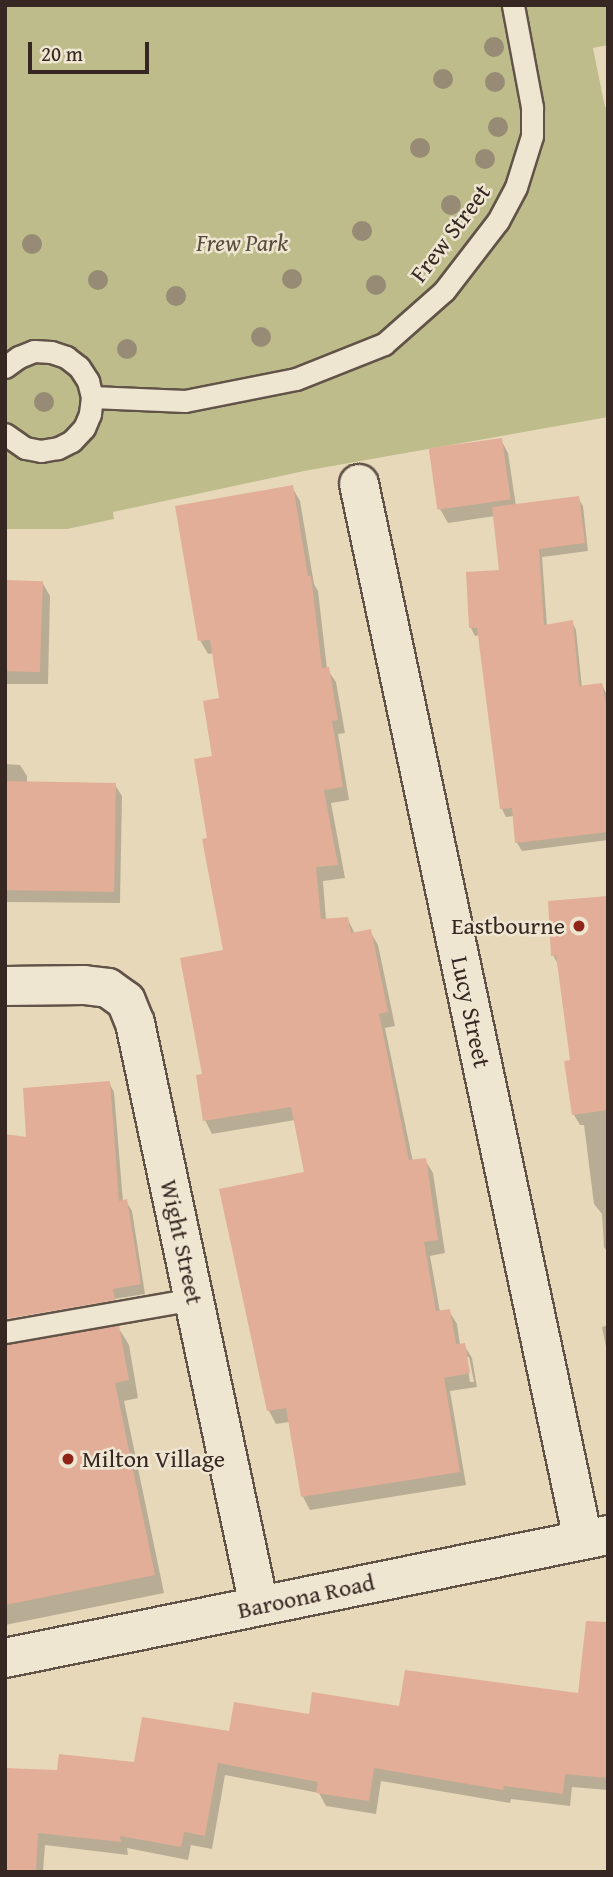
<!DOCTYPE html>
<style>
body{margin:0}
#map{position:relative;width:613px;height:1877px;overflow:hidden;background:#e7d8ba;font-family:"Gentium Book Plus",serif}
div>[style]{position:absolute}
.green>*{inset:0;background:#bdbc8a}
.shadow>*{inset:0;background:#0003;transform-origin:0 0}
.building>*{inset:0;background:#e3ae97;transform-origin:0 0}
.roads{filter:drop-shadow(2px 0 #625348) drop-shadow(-2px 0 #625348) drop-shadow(0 2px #625348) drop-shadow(0 -2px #625348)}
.lane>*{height:21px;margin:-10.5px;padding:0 10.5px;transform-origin:10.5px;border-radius:10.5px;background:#efe6d2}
.street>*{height:38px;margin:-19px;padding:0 19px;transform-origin:19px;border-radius:19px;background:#efe6d2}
.secondary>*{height:38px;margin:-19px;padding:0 19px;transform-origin:19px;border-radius:19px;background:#efe6d2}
.trees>*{width:20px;height:20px;margin:-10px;border-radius:50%;background:#988b75}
.dots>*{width:19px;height:19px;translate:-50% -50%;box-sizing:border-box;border:4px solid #efe6d2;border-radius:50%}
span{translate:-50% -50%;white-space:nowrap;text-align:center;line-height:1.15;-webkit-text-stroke:5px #efe6d2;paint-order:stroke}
.street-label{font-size:24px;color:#362722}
.park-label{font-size:24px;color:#584c3c;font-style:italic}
.poi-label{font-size:24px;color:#362722}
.right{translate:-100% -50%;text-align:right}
.left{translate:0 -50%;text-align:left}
.frame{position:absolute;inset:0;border:7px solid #362722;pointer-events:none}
.scale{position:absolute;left:28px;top:42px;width:121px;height:32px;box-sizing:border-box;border:4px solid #362722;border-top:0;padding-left:9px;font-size:21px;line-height:24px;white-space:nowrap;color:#362722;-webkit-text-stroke:5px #efe6d2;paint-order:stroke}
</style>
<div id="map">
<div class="green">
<i style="clip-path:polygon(5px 5px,608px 5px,608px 45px,593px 48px,605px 107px,608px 107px,608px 417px,304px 471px,113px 512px,114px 519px,67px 529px,5px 529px)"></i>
</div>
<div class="shadow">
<i style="clip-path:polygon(501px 440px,508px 453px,516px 506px,578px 498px,583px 506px,588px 551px,542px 557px,547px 626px,572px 622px,576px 630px,582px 688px,602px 685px,606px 693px,608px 840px,522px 851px,517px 843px,514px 816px,506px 817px,502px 809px,479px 635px,475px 636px,471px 628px,501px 571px,495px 516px,448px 523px,440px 509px)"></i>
<i style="clip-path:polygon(evenodd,292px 487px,300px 501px,314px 584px,318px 591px,327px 669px,336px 682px,345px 733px,338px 734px,349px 800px,331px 803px,345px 878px,323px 881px,326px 920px,347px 918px,355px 934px,370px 931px,378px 945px,395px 1026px,385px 1028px,413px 1162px,425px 1160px,433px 1173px,445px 1253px,430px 1256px,440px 1312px,449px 1311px,457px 1324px,460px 1345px,464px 1345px,472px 1358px,477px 1387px,450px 1391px,466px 1485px,310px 1510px,303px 1497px,290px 1422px,276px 1424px,269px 1411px,221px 1191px,306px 1173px,295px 1120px,212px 1134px,205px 1120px,204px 1076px,225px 951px,209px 839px,221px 699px,214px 653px,208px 654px,200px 640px,292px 487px,466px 1357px,469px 1357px,474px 1382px,470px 1382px,466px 1357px)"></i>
<i style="clip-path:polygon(5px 582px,42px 582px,50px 596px,48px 684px,5px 684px)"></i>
<i style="clip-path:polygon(5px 764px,20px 765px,27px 776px,27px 783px,115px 785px,122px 796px,120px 903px,5px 902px)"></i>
<i style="clip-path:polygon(608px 898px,608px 1253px,604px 1247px,602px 1214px,594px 1204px,584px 1125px,580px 1125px,574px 1115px,572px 1062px,559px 966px,553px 955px)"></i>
<i style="clip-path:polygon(109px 1083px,114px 1092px,123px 1202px,126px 1201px,132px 1211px,145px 1294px,34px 1312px,34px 1315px,28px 1139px)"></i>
<i style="left:117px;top:1301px;width:8px;height:84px;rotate:76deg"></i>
<i style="clip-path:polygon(608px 1325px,608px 1356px,602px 1327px)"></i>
<i style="clip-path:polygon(118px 1327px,129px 1345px,138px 1398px,124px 1401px,164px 1593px,5px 1625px,5px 1347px)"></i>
<i style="clip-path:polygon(608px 1668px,608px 1790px,572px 1787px,570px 1806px,511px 1799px,510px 1803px,381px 1781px,376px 1814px,326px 1806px,319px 1793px,225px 1775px,212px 1849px,191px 1845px,188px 1860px,127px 1848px,128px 1855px,45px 1845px,43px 1872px,5px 1872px,58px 1772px,135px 1764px,231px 1733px,310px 1716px,579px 1695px)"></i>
</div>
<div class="building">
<i style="left:502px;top:438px;width:62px;height:74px;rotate:82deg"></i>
<i style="clip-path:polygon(293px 485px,308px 576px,311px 576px,322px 668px,329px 667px,338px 720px,332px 721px,343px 787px,324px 790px,338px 865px,316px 867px,321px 919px,348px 917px,351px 933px,371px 929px,388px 1012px,379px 1014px,409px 1160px,426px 1158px,438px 1240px,424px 1242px,436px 1311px,450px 1309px,456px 1344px,465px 1343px,470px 1373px,444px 1378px,460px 1472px,301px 1497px,286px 1408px,267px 1411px,219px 1189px,304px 1172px,291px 1107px,203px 1121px,196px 1075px,202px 1074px,180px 958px,223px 950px,202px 839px,207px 838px,194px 759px,212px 756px,203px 701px,219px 698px,210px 640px,198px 641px,175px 506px)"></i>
<i style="clip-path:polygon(579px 496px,585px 543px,539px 549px,544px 625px,573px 620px,579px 686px,602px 683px,608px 714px,608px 832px,515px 843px,512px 808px,500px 809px,477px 628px,469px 628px,466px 572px,499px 570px,492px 507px)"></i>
<i style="left:5px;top:580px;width:38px;height:91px;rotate:2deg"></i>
<i style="left:5px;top:781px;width:111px;height:109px;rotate:1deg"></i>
<i style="clip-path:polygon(608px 896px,608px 1110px,572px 1115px,564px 1061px,570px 1060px,556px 955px,551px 956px,548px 901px)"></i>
<i style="clip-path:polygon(110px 1081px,119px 1201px,127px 1199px,141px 1284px,113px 1289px,115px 1300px,5px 1319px,5px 1134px,26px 1137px,23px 1088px)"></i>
<i style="clip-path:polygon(119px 1325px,129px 1380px,115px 1383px,155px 1575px,5px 1605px,5px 1345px)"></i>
<i style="clip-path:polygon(586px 1621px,608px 1622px,608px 1778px,565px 1774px,563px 1794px,504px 1786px,503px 1790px,374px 1768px,369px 1801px,316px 1793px,318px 1782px,218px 1763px,205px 1836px,184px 1832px,181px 1847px,120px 1836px,121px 1842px,38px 1833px,36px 1872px,5px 1872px,5px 1768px,57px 1770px,59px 1754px,134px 1762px,142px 1717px,229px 1731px,234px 1702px,309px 1714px,312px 1692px,399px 1706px,405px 1670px,578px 1693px)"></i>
</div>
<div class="roads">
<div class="lane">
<i style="left:5px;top:367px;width:17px;rotate:-36deg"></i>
<i style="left:19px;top:357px;width:16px;rotate:-22deg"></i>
<i style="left:34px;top:351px;width:17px;rotate:3deg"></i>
<i style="left:51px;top:352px;width:16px;rotate:18deg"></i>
<i style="left:66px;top:357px;width:16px;rotate:38deg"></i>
<i style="left:79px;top:367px;width:17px;rotate:57deg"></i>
<i style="left:88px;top:381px;width:16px;rotate:76deg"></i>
<i style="left:92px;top:397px;width:17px;rotate:97deg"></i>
<i style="left:90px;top:414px;width:15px;rotate:113deg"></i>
<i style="left:84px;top:428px;width:18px;rotate:133deg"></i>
<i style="left:72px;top:441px;width:16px;rotate:153deg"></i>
<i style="left:58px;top:448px;width:17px;rotate:170deg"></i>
<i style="left:41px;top:451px;width:16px;rotate:-169deg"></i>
<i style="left:25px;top:448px;width:24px;rotate:-145deg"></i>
<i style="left:92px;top:397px;width:93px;rotate:2.5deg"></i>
<i style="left:185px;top:401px;width:113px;rotate:-11.2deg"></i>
<i style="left:296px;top:379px;width:95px;rotate:-21.7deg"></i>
<i style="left:384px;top:344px;width:80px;rotate:-41.5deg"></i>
<i style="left:444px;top:291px;width:88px;rotate:-52.4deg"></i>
<i style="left:498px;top:221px;width:38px;rotate:-62deg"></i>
<i style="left:516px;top:187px;width:53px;rotate:-72.6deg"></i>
<i style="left:532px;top:136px;width:29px;rotate:-90deg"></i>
<i style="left:532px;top:107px;width:104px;rotate:-100.6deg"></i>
<i style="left:5px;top:1332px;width:192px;rotate:-9.9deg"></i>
</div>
<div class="street">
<i style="left:359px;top:484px;width:1079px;rotate:78.02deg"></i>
<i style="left:5px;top:986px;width:79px;rotate:-0.7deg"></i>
<i style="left:84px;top:985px;width:24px;rotate:7deg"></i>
<i style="left:108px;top:988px;width:22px;rotate:36deg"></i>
<i style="left:126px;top:1001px;width:24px;rotate:68deg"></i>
<i style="left:135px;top:1023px;width:596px;rotate:77.99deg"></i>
</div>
<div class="secondary">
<i style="left:5px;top:1658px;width:615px;rotate:-11.53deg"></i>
</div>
</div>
<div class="trees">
<i style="left:494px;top:47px"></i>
<i style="left:443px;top:79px"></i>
<i style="left:495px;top:82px"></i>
<i style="left:498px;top:127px"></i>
<i style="left:420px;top:148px"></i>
<i style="left:485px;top:159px"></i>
<i style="left:451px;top:205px"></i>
<i style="left:362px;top:231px"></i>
<i style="left:32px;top:244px"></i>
<i style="left:292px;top:279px"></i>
<i style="left:98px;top:280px"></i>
<i style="left:376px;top:285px"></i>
<i style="left:176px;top:296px"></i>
<i style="left:261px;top:337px"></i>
<i style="left:127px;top:349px"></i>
<i style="left:44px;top:402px"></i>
</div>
<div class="dots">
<i style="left:579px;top:926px;background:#8f2418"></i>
<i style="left:68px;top:1459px;background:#8f2418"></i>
</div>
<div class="street-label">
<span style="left:450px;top:233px;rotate:-53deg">Frew Street</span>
<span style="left:471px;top:1012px;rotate:78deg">Lucy Street</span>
<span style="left:182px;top:1242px;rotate:78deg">Wight Street</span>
<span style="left:306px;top:1596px;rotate:-12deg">Baroona Road</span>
</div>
<div class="park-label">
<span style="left:242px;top:243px">Frew Park</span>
</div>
<div class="poi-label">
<span class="right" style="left:565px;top:926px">Eastbourne</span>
<span class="left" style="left:82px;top:1459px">Milton Village</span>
</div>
<div class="frame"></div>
<div class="scale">20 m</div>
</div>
